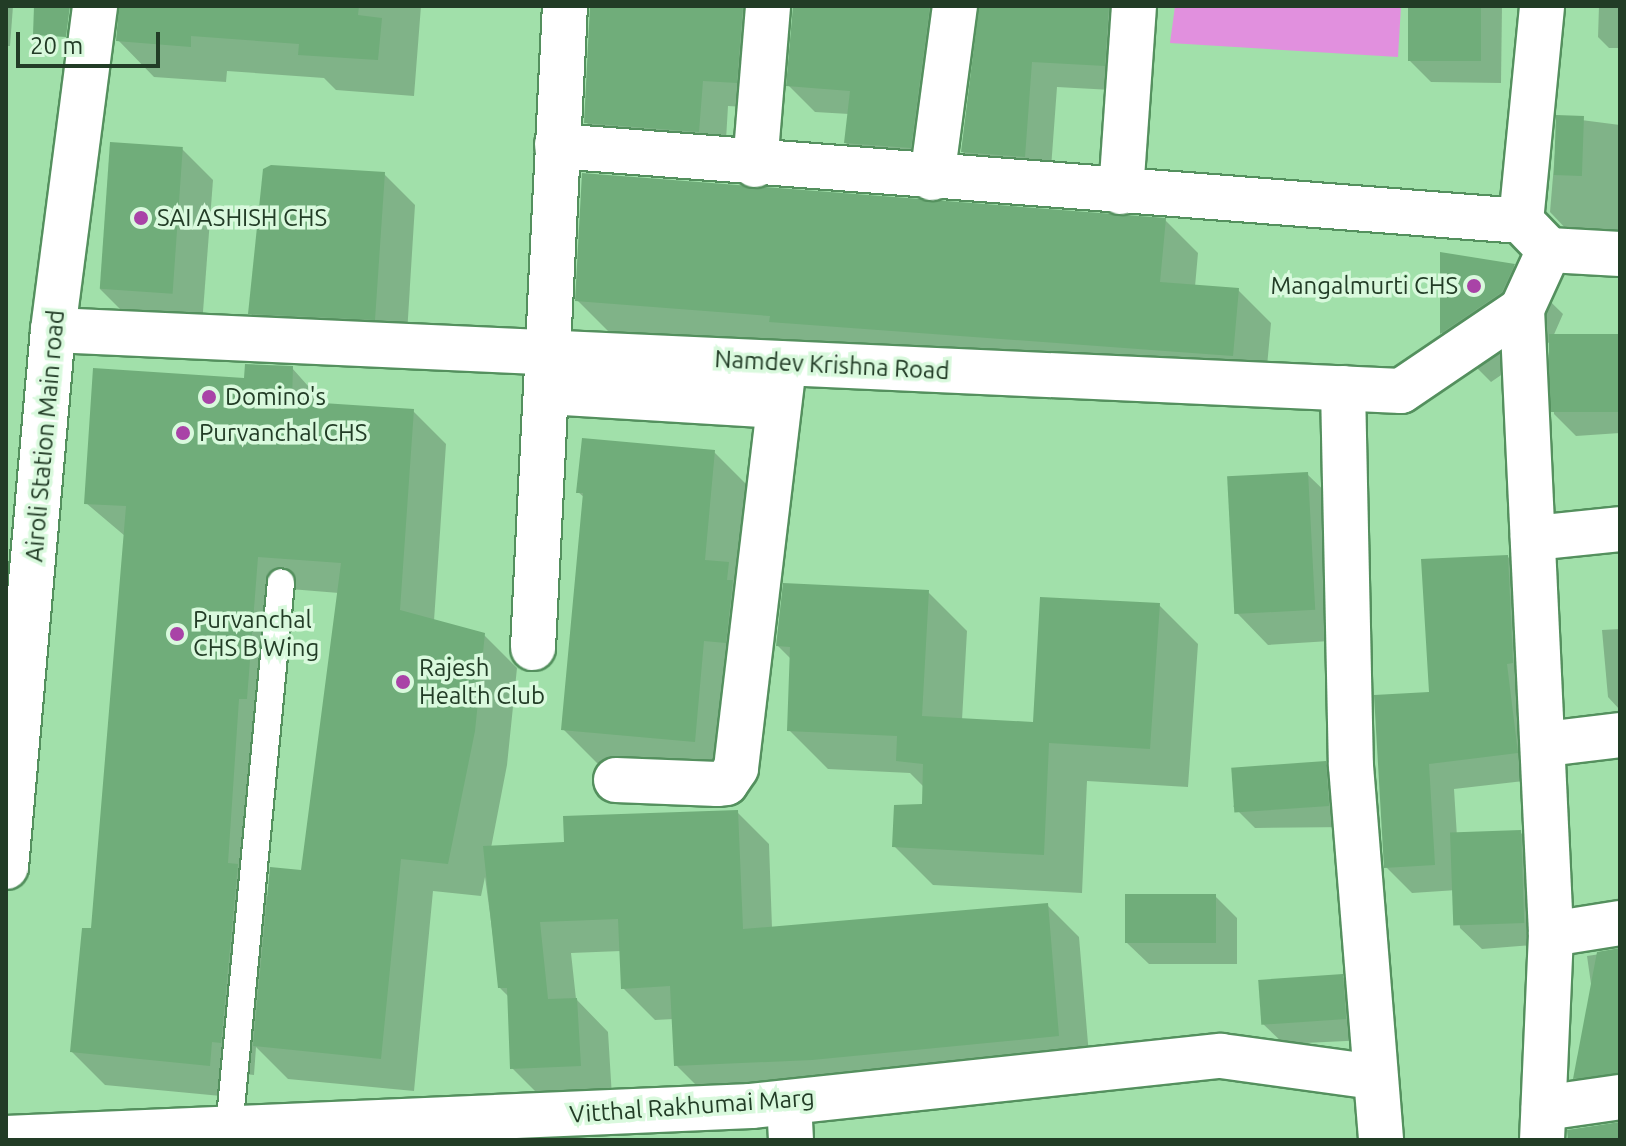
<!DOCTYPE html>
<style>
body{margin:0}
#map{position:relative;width:1626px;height:1146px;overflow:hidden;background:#a1e0aa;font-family:Ubuntu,sans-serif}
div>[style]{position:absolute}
.green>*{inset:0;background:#e190de}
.shadow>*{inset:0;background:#0003}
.building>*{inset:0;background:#70ad7a;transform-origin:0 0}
.roads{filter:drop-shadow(2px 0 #54905e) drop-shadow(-2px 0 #54905e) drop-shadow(0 2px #54905e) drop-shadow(0 -2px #54905e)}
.service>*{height:26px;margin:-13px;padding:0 13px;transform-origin:13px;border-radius:13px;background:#fff}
.minor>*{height:44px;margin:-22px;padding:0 22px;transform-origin:22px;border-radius:22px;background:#fff}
.tertiary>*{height:44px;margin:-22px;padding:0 22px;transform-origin:22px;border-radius:22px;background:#fff}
.dots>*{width:22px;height:22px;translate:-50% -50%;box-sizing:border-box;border:4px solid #d9f9dd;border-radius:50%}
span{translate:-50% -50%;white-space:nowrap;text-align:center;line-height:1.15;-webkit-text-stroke:7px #d9f9dd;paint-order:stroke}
.poi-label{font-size:24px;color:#223c26}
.left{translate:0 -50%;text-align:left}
.right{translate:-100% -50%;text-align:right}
.street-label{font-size:24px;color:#223c26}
.frame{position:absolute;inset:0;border:8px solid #223c26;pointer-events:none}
.scale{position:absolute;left:16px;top:32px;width:144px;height:36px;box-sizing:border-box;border:4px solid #223c26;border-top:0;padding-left:10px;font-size:24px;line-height:28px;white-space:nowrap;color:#223c26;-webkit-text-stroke:6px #d9f9dd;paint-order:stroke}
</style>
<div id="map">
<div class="green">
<i style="clip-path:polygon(1175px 6px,1401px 6px,1398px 57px,1170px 43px)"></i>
</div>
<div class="shadow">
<i style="clip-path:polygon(6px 6px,13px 6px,10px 46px,6px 46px)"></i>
<i style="clip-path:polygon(120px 6px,421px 6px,414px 96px,336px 90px,324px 78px,227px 71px,226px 82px,154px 77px,118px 40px)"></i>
<i style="clip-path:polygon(592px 6px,1156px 6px,1130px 91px,1057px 87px,1050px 182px,989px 178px,963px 152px,982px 10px,971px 8px,936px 174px,872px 169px,846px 143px,849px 114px,815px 112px,789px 86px,795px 7px,783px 9px,762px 108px,728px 106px,725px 157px,612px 148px,586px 122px)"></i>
<i style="clip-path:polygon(1410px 6px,1502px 6px,1501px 83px,1431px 82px,1409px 60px)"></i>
<i style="clip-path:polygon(1599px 6px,1620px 6px,1620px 48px,1609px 48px,1598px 37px)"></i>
<i style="clip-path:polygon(1558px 117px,1620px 125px,1620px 236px,1570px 233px,1550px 212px)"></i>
<i style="clip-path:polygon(182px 149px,213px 180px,202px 325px,131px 320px,100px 289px)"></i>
<i style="clip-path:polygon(384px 174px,415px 205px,406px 350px,281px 344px,250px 313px)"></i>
<i style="clip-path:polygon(1165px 220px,1198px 253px,1195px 287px,1238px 290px,1271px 323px,1265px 388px,610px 333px,577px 300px)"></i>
<i style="clip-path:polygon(1442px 254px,1514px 266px,1563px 314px,1552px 339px,1620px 336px,1620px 433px,1576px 436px,1554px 414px,1551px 341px,1491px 382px,1442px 333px)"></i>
<i style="clip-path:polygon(evenodd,292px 368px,325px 405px,413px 411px,446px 444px,434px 621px,484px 635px,517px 668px,507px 765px,491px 848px,566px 844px,737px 812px,769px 844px,772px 928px,1047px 905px,1079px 937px,1090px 1067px,708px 1097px,676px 1065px,674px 1019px,655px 1020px,623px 988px,621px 951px,571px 953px,576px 999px,608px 1032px,612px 1097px,544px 1100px,512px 1068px,509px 997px,500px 988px,485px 877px,481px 896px,433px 891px,414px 1091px,288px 1079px,256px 1047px,254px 1075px,245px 1074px,242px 1098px,105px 1085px,72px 1052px,92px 931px,125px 536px,86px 503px,246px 380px,292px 368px,290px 589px,339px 593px,303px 872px,269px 898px,261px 889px,290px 589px)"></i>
<i style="clip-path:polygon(714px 452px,753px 491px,733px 780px,602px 768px,563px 729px,585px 498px,578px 492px)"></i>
<i style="clip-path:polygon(1307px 474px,1339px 505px,1346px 640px,1268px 645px,1237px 613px)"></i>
<i style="clip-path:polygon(1508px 557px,1533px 583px,1542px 779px,1454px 789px,1457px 837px,1520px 832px,1542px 854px,1546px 944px,1482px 949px,1460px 928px,1457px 890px,1412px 893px,1386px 867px,1431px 694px)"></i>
<i style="clip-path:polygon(928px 592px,967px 631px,962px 720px,1035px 724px,1159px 605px,1198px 644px,1188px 787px,1087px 781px,1082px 893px,933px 885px,894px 846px,924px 806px,924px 787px,910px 773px,828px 769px,789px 730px,792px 660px,778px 646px)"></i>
<i style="clip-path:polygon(1620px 629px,1620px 710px,1608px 697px,1602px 630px)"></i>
<i style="clip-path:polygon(1325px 763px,1347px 785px,1350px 827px,1255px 828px,1233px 806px)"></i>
<i style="clip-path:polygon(1215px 896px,1237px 918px,1237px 964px,1149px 964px,1127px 943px)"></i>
<i style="clip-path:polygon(1620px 951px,1620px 1097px,1597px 1099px,1575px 1078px,1592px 991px,1587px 956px)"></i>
<i style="clip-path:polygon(1342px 976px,1364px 998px,1367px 1040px,1284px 1044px,1262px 1023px)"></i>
</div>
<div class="building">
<i style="clip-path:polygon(34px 6px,70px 6px,66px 37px,33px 35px)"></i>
<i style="clip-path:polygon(119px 6px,359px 6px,358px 15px,382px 18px,378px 60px,298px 55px,299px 44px,191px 36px,191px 47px,116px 41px)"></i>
<i style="clip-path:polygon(590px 6px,743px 6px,737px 83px,703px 81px,699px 132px,584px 123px)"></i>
<i style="clip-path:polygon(793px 6px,930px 6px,911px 148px,844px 143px,850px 91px,786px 86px)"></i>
<i style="clip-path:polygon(979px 6px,1109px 6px,1105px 66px,1032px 62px,1025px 157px,961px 152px)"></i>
<i style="left:1408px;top:6px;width:73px;height:55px"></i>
<i style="left:1556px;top:115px;width:28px;height:60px;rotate:2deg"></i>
<i style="left:110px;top:142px;width:73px;height:147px;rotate:4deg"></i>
<i style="clip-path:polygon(271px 165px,385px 172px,375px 320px,248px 314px,263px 169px)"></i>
<i style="clip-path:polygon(582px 173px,1166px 218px,1160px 282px,1239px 288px,1233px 356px,769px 322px,770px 316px,575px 301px)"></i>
<i style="clip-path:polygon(1440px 252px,1515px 264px,1502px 292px,1440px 334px)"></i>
<i style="left:1620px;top:334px;width:78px;height:71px;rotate:90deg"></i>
<i style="clip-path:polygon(245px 364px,293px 366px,292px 401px,414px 409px,400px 610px,485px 633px,475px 731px,448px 864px,401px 859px,381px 1059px,253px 1046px,270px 867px,301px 870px,341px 563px,258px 557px,247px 699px,239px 699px,228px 863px,238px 864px,221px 1043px,212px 1042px,210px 1066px,70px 1052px,82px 928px,91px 928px,126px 506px,84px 504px,93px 368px,244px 378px)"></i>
<i style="clip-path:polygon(582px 438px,715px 450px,705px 560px,729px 562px,727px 580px,733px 580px,726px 643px,704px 641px,695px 742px,561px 730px,583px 493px,576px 493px)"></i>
<i style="left:1308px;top:472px;width:138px;height:81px;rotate:87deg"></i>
<i style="clip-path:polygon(1508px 555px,1513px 663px,1507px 664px,1518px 753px,1429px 764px,1435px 865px,1384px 868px,1374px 695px,1429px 692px,1421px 559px)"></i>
<i style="clip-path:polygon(783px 583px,929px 590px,922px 716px,1033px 722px,1040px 597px,1160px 603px,1150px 749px,1049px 743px,1044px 855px,892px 847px,894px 805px,922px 804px,923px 764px,896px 761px,897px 736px,787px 731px,790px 647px,776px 646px)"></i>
<i style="left:1326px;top:761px;width:45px;height:95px;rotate:86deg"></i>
<i style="clip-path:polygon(738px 810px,743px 929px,1048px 903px,1059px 1036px,812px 1060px,674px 1066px,670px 986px,621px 989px,618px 919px,540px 922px,548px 999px,577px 998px,581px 1066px,510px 1069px,507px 988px,498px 988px,483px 846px,564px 842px,563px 816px)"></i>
<i style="left:1521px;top:830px;width:93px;height:71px;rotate:88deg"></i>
<i style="left:1216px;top:894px;width:49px;height:91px;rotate:90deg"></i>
<i style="clip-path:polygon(1620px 948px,1620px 1073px,1573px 1079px,1597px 952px)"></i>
<i style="left:1343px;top:974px;width:45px;height:85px;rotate:86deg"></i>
<i style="clip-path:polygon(1620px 1122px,1620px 1140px,1568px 1140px,1567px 1130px)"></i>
</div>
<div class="roads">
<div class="service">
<i style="left:229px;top:1129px;width:549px;rotate:-84.57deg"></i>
</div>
<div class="minor">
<i style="left:557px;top:146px;width:967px;rotate:4.45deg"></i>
<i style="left:1521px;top:221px;width:40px;rotate:46deg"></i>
<i style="left:1549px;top:250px;width:71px;rotate:3.2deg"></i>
<i style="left:755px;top:165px;width:160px;rotate:-85.3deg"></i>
<i style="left:932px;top:178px;width:174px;rotate:-82.4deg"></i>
<i style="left:1121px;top:192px;width:186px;rotate:-86deg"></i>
<i style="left:1521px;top:221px;width:216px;rotate:-84.4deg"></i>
<i style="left:1522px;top:309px;width:626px;rotate:87.34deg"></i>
<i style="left:1551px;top:934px;width:206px;rotate:92.5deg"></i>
<i style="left:53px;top:330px;width:1349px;rotate:2.59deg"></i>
<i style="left:1401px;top:391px;width:146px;rotate:-34.1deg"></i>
<i style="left:1522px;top:309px;width:65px;rotate:-65.4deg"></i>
<i style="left:1343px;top:388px;width:378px;rotate:88.8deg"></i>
<i style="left:1351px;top:766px;width:375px;rotate:85.4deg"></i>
<i style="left:548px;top:392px;width:231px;rotate:3.5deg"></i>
<i style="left:1533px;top:538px;width:87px;rotate:-5.9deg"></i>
<i style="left:533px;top:648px;width:643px;rotate:-87.15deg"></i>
<i style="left:1546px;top:744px;width:75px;rotate:-6.9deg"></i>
<i style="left:616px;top:780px;width:101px;rotate:2.3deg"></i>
<i style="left:717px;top:784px;width:9px;rotate:-6deg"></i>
<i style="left:726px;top:783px;width:18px;rotate:-56deg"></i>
<i style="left:736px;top:768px;width:407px;rotate:-83.2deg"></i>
<i style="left:1551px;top:934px;width:70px;rotate:-9.1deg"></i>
<i style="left:789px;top:1102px;width:38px;rotate:87deg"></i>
<i style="left:1544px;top:1108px;width:77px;rotate:-8.2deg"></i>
<i style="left:6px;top:1138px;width:746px;rotate:-2.46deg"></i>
<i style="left:751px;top:1106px;width:473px;rotate:-6.1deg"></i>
<i style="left:1221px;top:1056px;width:154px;rotate:7.8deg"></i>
</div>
<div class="tertiary">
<i style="left:6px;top:867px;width:539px;rotate:-85deg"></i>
<i style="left:53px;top:330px;width:327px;rotate:-82.6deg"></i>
</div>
</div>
<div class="dots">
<i style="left:141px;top:218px;background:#a943a7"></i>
<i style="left:1474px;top:286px;background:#a943a7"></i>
<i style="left:209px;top:397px;background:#a943a7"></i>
<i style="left:183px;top:433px;background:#a943a7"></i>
<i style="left:177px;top:634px;background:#a943a7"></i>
<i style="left:403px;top:682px;background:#a943a7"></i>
</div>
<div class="poi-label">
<span class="left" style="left:157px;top:218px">SAI ASHISH CHS</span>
<span class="right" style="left:1458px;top:286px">Mangalmurti CHS</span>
<span class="left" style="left:225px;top:397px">Domino's</span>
<span class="left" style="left:199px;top:433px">Purvanchal CHS</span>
<span class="left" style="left:193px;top:634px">Purvanchal<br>CHS B Wing</span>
<span class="left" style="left:419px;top:682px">Rajesh<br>Health Club</span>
</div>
<div class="street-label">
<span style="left:832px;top:365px;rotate:3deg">Namdev Krishna Road</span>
<span style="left:45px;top:436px;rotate:-85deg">Airoli Station Main road</span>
<span style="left:692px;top:1106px;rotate:-4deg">Vitthal Rakhumai Marg</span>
</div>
<div class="frame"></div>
<div class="scale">20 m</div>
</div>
